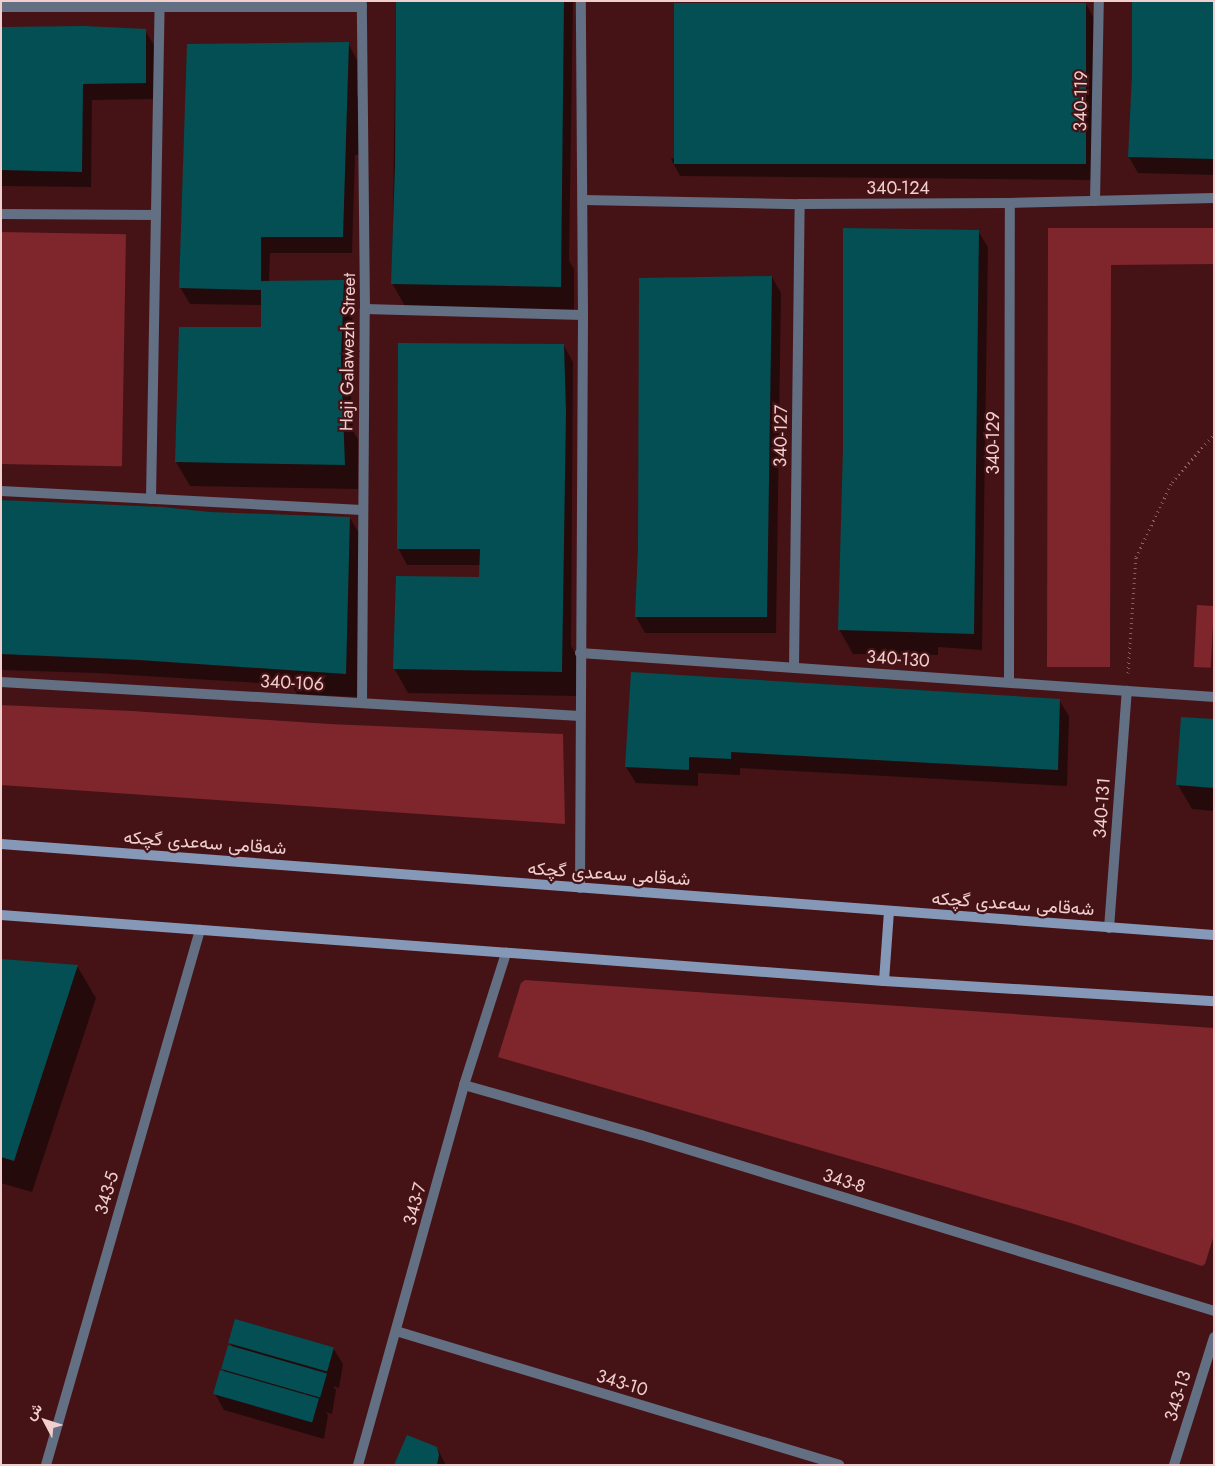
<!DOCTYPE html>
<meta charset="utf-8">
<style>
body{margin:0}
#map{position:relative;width:1215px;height:1466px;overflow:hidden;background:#451316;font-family:Jost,Vazirmatn,sans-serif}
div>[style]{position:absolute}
.green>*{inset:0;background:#7f252c;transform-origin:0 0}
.shadow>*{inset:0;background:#0007}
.building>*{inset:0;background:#034f53;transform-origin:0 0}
.path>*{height:3px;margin-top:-1.5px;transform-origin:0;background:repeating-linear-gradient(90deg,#8a5f60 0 1px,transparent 0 5px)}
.street>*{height:10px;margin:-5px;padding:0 5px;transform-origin:5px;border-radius:5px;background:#636f83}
.secondary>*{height:10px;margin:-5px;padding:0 5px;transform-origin:5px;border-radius:5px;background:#8598b8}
span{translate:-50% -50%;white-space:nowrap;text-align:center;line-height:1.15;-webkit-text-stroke:4.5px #451316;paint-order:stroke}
.street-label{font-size:18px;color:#f1cfce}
.frame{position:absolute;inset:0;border:2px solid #f1cfce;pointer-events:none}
.north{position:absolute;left:20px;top:1396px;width:50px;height:50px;-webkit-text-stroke:4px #451316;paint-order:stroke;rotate:310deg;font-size:14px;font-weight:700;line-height:20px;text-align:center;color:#f1cfce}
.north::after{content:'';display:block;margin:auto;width:18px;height:22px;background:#f1cfce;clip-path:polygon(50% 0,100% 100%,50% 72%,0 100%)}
</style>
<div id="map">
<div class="green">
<i style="clip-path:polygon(1048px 228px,1214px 228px,1214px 264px,1111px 265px,1110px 667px,1047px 667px)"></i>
<i style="left:1px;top:232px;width:125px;height:232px;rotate:1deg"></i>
<i style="left:1197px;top:605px;width:17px;height:62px;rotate:3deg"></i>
<i style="clip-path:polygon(1px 705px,132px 711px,329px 724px,563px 734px,565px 824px,1px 785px)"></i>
<i style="clip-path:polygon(525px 980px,1214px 1028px,1214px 1235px,1205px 1264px,1202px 1266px,1071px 1223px,498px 1057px,521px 983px)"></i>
</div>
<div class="shadow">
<i style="clip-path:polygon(396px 1px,573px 1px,569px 261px,574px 269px,574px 311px,406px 308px,392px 283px)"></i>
<i style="clip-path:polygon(1214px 1px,1214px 175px,1138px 173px,1129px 157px,1133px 75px)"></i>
<i style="clip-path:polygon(1086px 4px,1095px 20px,1095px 180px,680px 176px,671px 159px)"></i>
<i style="clip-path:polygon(1px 28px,145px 30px,155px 47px,155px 99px,92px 100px,91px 187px,1px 186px)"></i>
<i style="clip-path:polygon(348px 43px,357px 60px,357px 95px,361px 104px,360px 155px,355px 155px,352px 253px,270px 253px,269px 282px,343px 282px,353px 298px,350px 377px,353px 431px,358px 439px,358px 489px,190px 486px,176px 462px,262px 328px,263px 305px,190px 304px,180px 287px)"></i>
<i style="clip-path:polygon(978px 231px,988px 247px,982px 650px,938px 647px,938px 655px,853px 654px,839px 629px)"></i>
<i style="clip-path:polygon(772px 277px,781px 293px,776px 633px,645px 633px,636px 617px)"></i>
<i style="clip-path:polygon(564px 346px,573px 362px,571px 646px,576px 654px,576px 696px,408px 693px,394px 668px,480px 578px,481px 565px,407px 565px,398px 548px)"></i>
<i style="clip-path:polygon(1px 500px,210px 514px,350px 518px,364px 542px,360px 697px,297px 694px,292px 685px,96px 673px,1px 670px)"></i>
<i style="clip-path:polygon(1059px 700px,1069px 716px,1067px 786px,740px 768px,740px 775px,698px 773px,698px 786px,636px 783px,626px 767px)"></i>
<i style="clip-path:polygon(1214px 720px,1214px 811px,1192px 809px,1178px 785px)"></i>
<i style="clip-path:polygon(1px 960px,77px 966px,96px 998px,32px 1192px,1px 1183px)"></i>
<i style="clip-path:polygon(230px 1343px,333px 1348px,343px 1364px,339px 1388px,333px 1386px,336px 1390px,332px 1414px,325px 1412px,328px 1415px,324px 1439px,224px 1410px,215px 1394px,225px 1373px,223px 1369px,233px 1347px)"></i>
<i style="clip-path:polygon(437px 1448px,446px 1465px,396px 1465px)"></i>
</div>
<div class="building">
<i style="clip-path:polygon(396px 1px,564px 1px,561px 287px,391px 284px,395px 164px)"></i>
<i style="clip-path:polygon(1132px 1px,1214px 1px,1214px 159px,1128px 157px,1132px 75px)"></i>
<i style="left:1086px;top:3px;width:161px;height:412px;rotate:90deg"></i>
<i style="clip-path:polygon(84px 26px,146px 29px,146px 83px,83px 84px,82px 172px,1px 170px,1px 27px)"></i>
<i style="clip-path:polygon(349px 42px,343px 237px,261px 237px,261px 281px,344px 280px,341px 360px,345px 465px,175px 462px,179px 327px,261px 327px,261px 290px,179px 288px,187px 44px)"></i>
<i style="clip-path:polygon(843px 228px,979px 230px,974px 634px,838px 630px,843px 447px)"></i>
<i style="clip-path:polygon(772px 276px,767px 617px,635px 617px,638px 548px,639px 278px)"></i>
<i style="clip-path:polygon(398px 343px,564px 344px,566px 412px,562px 672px,393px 669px,396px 576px,479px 577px,480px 549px,397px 549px)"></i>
<i style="clip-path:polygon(1px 500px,162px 507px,210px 512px,350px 517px,346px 674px,139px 660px,1px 654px)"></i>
<i style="clip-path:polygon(631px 672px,1060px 699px,1058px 770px,731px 752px,731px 759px,689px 757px,689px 770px,625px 767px)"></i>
<i style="clip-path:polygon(1181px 717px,1214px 719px,1214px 788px,1176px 785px)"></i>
<i style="clip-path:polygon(1px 959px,78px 965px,14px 1161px,1px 1157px)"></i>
<i style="left:235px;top:1319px;width:103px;height:25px;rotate:16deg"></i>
<i style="left:228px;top:1345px;width:103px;height:25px;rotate:16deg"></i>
<i style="left:220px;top:1370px;width:103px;height:25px;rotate:16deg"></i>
<i style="clip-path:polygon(407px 1435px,437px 1447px,439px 1455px,437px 1465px,394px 1465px)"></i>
</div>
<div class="path">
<i style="left:1128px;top:673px;width:116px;rotate:-86.1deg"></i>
<i style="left:1136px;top:557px;width:83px;rotate:-64.4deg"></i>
<i style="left:1172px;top:482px;width:64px;rotate:-48.8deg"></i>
</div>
<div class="street">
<i style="left:1px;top:7px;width:361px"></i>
<i style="left:583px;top:200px;width:217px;rotate:1.1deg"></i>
<i style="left:800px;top:204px;width:210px;rotate:-0.3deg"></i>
<i style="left:1010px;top:203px;width:204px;rotate:-1.4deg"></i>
<i style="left:1095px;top:201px;width:200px;rotate:-88.9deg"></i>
<i style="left:1px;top:214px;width:155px;rotate:0.4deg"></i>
<i style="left:365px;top:309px;width:218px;rotate:1.6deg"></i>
<i style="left:1px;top:491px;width:361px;rotate:3deg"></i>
<i style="left:151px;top:499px;width:492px;rotate:-89deg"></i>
<i style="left:580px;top:653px;width:636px;rotate:3.97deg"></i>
<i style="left:794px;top:668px;width:464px;rotate:-89.3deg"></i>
<i style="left:1px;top:682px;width:580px;rotate:3.36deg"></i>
<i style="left:1009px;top:682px;width:479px;rotate:-89.9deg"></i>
<i style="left:362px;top:703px;width:394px;rotate:-89.6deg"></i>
<i style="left:365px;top:309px;width:308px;rotate:-90.6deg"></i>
<i style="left:580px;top:888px;width:573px;rotate:-89.7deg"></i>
<i style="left:583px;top:315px;width:314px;rotate:-90.4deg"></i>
<i style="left:1109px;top:928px;width:238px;rotate:-85.7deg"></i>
<i style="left:464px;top:1085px;width:184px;rotate:15.8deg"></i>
<i style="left:641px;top:1135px;width:599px;rotate:17.07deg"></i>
<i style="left:396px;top:1331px;width:463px;rotate:16.8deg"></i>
<i style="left:46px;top:1465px;width:557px;rotate:-73.94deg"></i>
<i style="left:358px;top:1465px;width:395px;rotate:-74.4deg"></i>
<i style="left:464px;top:1085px;width:139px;rotate:-72.3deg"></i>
<i style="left:1174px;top:1465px;width:134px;rotate:-72.6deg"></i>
</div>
<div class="secondary">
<i style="left:1px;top:844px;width:1216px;rotate:4.29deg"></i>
<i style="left:1px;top:915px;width:885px;rotate:4.27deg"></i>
<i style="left:884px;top:981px;width:331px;rotate:3.5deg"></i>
<i style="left:884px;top:981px;width:69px;rotate:-85.9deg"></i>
</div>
<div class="street-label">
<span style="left:1081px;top:101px;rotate:-89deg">340-119</span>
<span style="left:898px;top:188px">340-124</span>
<span style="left:348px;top:352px;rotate:-89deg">Haji Galawezh Street</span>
<span style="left:781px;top:436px;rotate:-89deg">340-127</span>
<span style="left:993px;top:443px;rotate:-90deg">340-129</span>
<span style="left:898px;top:659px;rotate:4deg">340-130</span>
<span style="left:292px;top:683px;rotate:3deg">340-106</span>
<span style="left:1102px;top:808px;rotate:-86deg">340-131</span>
<span style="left:205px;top:843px;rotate:4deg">شەقامی سەعدی گچکە</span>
<span style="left:609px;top:874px;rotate:4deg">شەقامی سەعدی گچکە</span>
<span style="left:1013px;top:904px;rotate:4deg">شەقامی سەعدی گچکە</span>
<span style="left:844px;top:1181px;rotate:17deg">343-8</span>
<span style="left:107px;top:1193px;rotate:-74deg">343-5</span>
<span style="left:415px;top:1204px;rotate:-75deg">343-7</span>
<span style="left:622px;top:1383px;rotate:17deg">343-10</span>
<span style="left:1178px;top:1396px;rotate:-73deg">343-13</span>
</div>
<div class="frame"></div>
<div class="north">ش</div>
</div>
